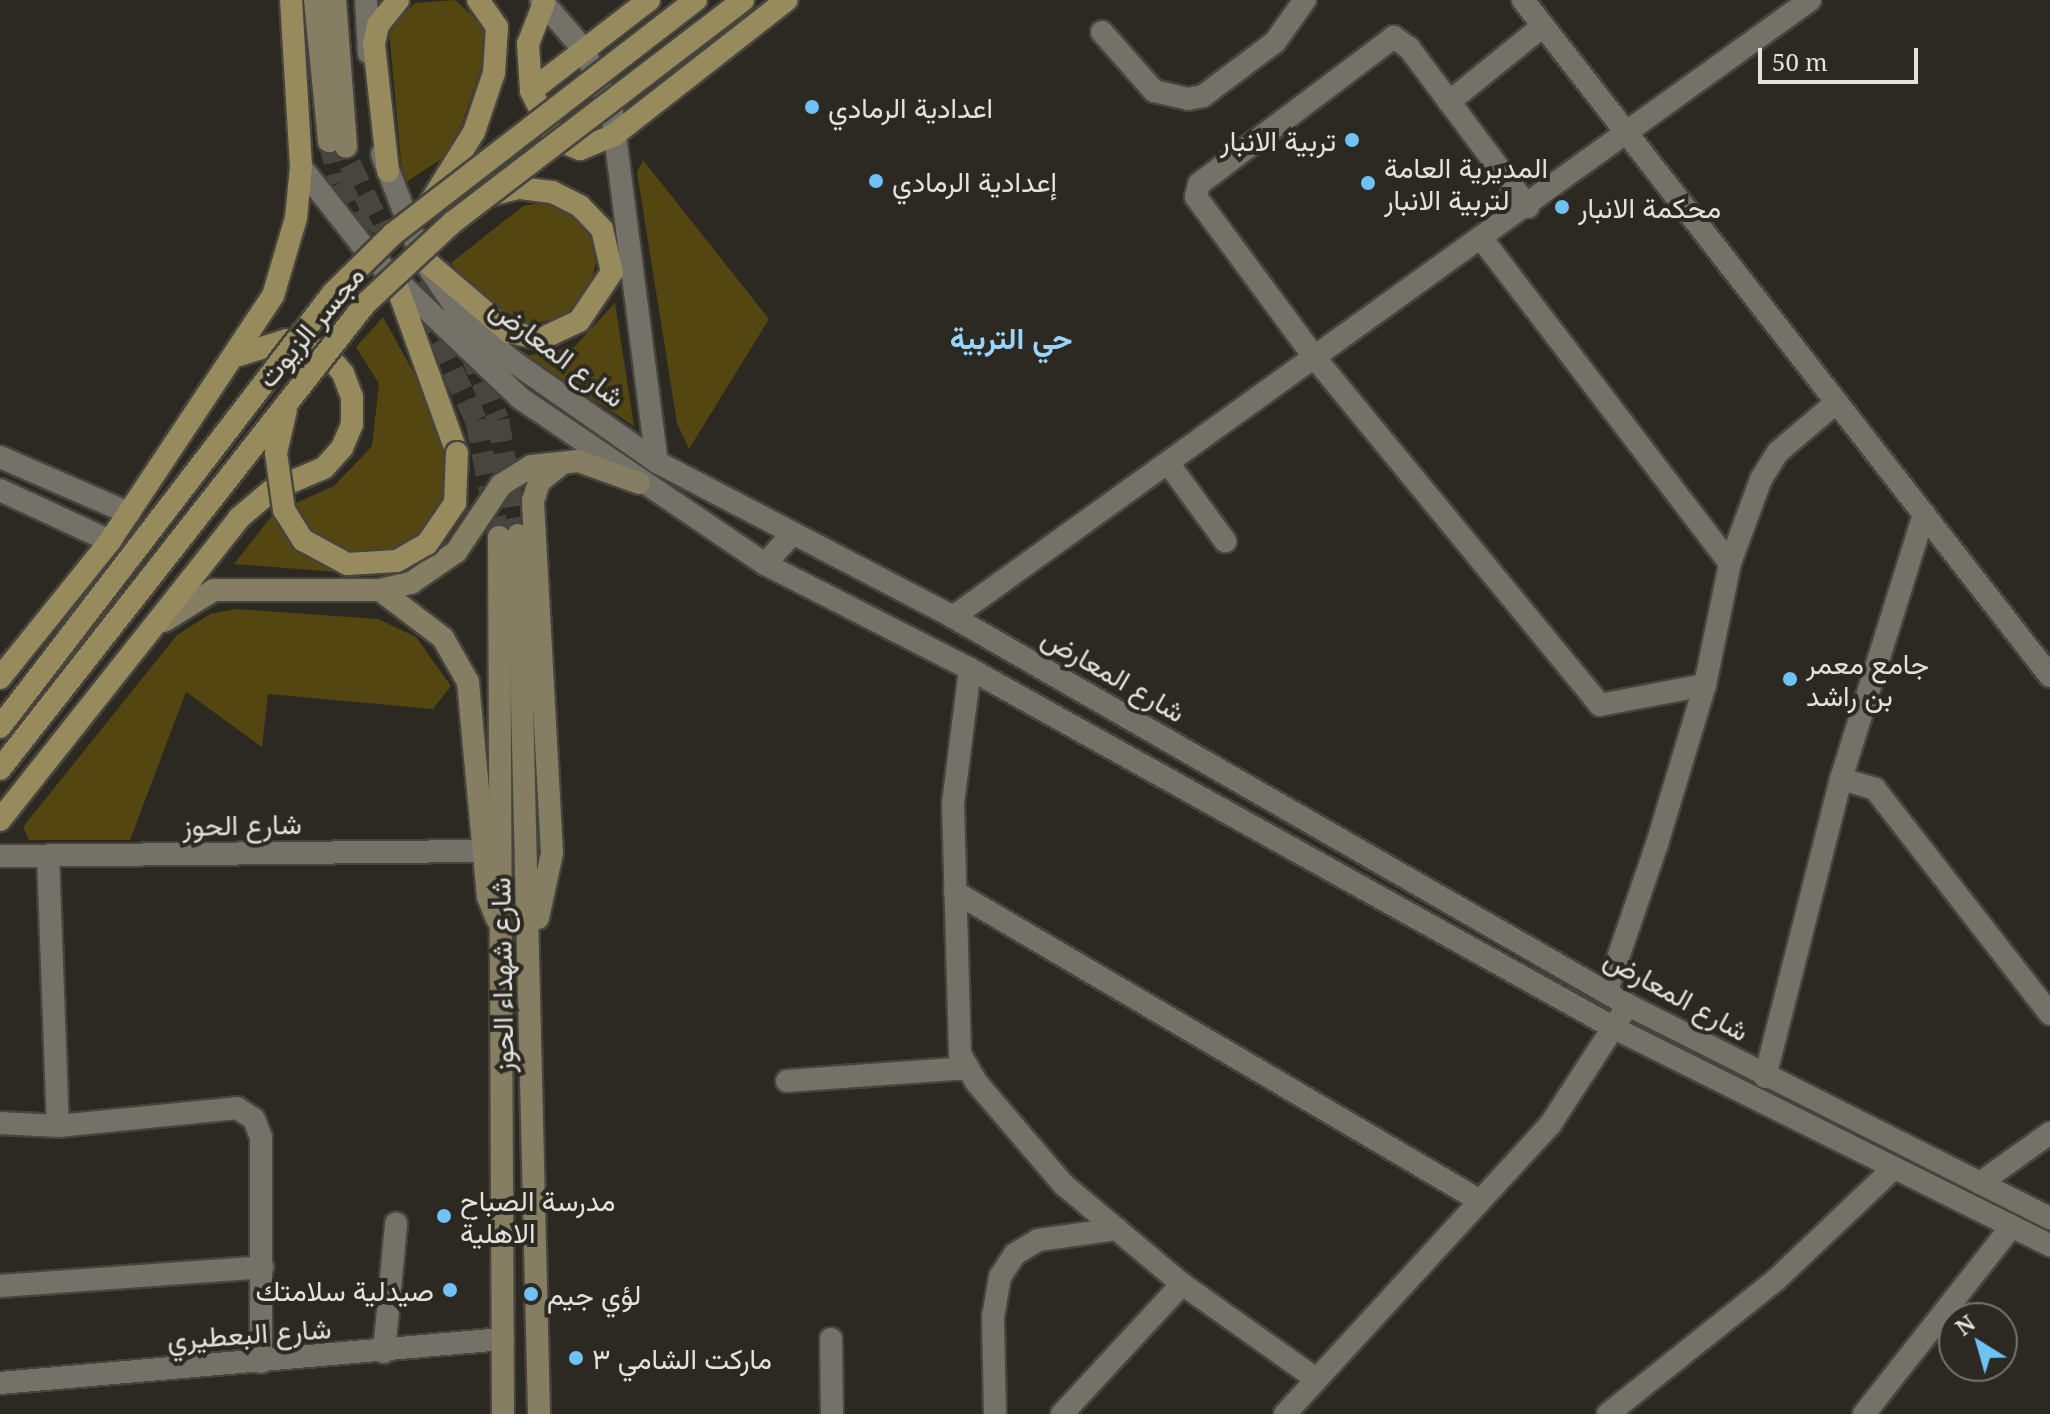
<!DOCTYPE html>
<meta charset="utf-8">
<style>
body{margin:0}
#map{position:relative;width:2050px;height:1414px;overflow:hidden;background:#2b2922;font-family:"Noto Serif",Vazirmatn,serif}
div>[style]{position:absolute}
.green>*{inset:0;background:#534610}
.secondary-tunnel>*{height:22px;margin-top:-11px;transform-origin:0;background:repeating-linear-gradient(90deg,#47453e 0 22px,transparent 0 33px)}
.roads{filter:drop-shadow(2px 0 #46443d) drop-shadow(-2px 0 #46443d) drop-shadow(0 2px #46443d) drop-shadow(0 -2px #46443d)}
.minor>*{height:22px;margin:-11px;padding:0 11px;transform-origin:11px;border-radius:11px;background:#737168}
.tertiary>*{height:22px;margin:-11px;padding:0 11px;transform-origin:11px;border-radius:11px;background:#737168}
.secondary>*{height:22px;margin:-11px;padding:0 11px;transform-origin:11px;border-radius:11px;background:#857e63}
.primary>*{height:22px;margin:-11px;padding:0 11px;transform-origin:11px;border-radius:11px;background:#978b5e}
.bridges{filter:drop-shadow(2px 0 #46443d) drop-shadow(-2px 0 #46443d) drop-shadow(0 2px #46443d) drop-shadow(0 -2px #46443d)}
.primary-bridge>*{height:22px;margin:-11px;padding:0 11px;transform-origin:11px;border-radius:11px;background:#978b5e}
.dots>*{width:22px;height:22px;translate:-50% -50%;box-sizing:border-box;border:4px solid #2b2922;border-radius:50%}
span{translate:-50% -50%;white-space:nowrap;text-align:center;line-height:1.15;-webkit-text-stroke:8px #2b2922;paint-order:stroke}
.poi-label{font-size:28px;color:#e3e2dd}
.left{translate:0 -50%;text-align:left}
.right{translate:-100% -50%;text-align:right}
.street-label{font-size:28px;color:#e3e2dd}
.neighbourhood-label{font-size:30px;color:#99d4fa;font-weight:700}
.north{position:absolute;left:1938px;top:1302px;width:80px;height:80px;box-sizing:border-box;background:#2b2922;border:2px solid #75736d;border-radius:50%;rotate:323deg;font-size:22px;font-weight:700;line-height:32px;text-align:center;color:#e3e2dd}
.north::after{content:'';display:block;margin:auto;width:28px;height:36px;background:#6fc2f4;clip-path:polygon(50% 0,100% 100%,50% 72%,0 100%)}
.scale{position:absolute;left:1758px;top:48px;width:160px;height:36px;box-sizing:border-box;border:4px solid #e3e2dd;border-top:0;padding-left:10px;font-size:24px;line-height:28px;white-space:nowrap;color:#e3e2dd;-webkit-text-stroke:6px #2b2922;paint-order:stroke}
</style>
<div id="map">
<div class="green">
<i style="clip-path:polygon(455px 0,482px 24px,486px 54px,452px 152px,403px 184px,389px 30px,415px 3px)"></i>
<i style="clip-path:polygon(643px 160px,769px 319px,689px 449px,677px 423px,637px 172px)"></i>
<i style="clip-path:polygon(550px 201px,585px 222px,597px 257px,593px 275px,588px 292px,562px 317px,528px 325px,482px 298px,451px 263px,523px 206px)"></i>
<i style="clip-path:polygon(615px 303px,634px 426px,525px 356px,574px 347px)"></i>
<i style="clip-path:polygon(383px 317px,437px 415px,452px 453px,455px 493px,406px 547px,350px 573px,234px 564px,274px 513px,334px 486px,372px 446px,379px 384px,356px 347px)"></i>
<i style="clip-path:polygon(236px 609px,378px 619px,416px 637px,451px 686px,433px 709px,268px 694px,262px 747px,186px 692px,130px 840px,29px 840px,23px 827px,177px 635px,210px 614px)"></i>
</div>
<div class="secondary-tunnel">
<i style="left:329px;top:141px;width:43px;rotate:75.3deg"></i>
<i style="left:340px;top:183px;width:68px;rotate:63.8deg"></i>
<i style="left:350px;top:164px;width:72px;rotate:64.5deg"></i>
<i style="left:381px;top:229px;width:117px;rotate:52.6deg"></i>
<i style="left:424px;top:311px;width:121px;rotate:64.5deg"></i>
<i style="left:476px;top:420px;width:119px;rotate:78.9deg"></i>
<i style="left:470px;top:351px;width:74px;rotate:67.9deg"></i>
<i style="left:498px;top:420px;width:117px;rotate:80.1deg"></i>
</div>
<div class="roads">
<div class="minor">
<i style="left:1523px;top:0;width:857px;rotate:52.06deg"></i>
<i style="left:1102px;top:32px;width:79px;rotate:48.6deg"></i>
<i style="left:1154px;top:91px;width:35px;rotate:13deg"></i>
<i style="left:1188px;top:99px;width:15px;rotate:-11deg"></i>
<i style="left:1203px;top:96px;width:90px;rotate:-36.9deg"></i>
<i style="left:1275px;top:42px;width:52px;rotate:-54.5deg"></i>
<i style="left:1449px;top:102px;width:121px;rotate:-39deg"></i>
<i style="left:1528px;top:207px;width:199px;rotate:-126.8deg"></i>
<i style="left:1409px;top:48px;width:19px;rotate:-144deg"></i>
<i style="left:1394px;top:37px;width:244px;rotate:143deg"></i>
<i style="left:1199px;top:184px;width:13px;rotate:103deg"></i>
<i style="left:1196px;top:197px;width:200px;rotate:53.5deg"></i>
<i style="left:1315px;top:358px;width:449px;rotate:50.6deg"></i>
<i style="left:1600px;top:705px;width:107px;rotate:-10.8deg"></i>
<i style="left:1482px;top:239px;width:408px;rotate:52.6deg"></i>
<i style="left:1168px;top:463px;width:97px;rotate:53.8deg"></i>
<i style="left:953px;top:617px;width:1056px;rotate:-35.75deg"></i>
<i style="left:970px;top:669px;width:135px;rotate:97.2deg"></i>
<i style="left:953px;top:803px;width:251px;rotate:88.4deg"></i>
<i style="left:960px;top:1054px;width:32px;rotate:60deg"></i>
<i style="left:976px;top:1082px;width:135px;rotate:49.5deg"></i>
<i style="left:1064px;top:1185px;width:154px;rotate:40deg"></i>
<i style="left:1182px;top:1284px;width:164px;rotate:35.3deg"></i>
<i style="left:1841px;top:779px;width:35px;rotate:16deg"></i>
<i style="left:1875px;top:789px;width:285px;rotate:52.1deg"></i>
<i style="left:0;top:856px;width:485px;rotate:-0.6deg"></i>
<i style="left:48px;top:856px;width:270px;rotate:87.9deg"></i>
<i style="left:955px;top:892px;width:606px;rotate:30.46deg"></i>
<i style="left:1607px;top:990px;width:154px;rotate:-71.1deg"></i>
<i style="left:1657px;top:844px;width:166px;rotate:-73.2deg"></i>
<i style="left:1705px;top:685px;width:125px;rotate:-78.4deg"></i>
<i style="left:1730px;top:563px;width:90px;rotate:-69.7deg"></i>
<i style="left:1761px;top:479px;width:32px;rotate:-58deg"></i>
<i style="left:1778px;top:452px;width:77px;rotate:-40.3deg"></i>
<i style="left:1765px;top:1077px;width:308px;rotate:-75.7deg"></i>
<i style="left:1841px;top:779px;width:278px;rotate:-72.6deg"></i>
<i style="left:787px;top:1081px;width:181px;rotate:-4.1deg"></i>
<i style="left:0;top:1123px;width:58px;rotate:3deg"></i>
<i style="left:58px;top:1126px;width:180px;rotate:-5.7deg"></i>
<i style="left:237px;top:1108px;width:20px;rotate:33deg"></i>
<i style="left:254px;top:1119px;width:19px;rotate:69deg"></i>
<i style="left:261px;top:1137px;width:225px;rotate:90deg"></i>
<i style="left:0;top:1286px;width:263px;rotate:-4.1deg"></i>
<i style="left:831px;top:1339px;width:75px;rotate:89.2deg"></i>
<i style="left:384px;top:1352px;width:129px;rotate:-84.6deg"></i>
<i style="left:0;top:1383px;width:505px;rotate:-5deg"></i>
<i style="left:995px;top:1414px;width:97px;rotate:-91.2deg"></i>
<i style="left:993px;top:1317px;width:41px;rotate:-80.1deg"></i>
<i style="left:1000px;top:1277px;width:27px;rotate:-57deg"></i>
<i style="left:1015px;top:1254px;width:27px;rotate:-31deg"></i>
<i style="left:1038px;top:1240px;width:80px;rotate:-7.9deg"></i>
<i style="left:1062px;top:1414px;width:177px;rotate:-47.3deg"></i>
<i style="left:1285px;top:1414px;width:392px;rotate:-47.5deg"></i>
<i style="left:1550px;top:1125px;width:143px;rotate:-57deg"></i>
<i style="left:1608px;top:1414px;width:216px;rotate:-38.6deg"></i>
<i style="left:1777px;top:1279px;width:160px;rotate:-43.5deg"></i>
<i style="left:1864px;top:1414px;width:239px;rotate:-51.8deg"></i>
</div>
<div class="tertiary">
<i style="left:366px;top:0;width:53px;rotate:86.8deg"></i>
<i style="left:541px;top:0;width:66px;rotate:49.3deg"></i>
<i style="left:584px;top:50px;width:68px;rotate:65.7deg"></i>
<i style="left:612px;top:112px;width:353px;rotate:82.7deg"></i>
<i style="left:382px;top:154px;width:111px;rotate:69deg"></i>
<i style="left:422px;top:258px;width:69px;rotate:55.6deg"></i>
<i style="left:461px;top:315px;width:67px;rotate:42deg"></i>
<i style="left:511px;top:360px;width:178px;rotate:34.9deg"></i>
<i style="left:657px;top:462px;width:334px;rotate:27.6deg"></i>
<i style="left:953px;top:617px;width:779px;rotate:29.89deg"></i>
<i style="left:1628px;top:1005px;width:473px;rotate:26.8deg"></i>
<i style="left:301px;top:167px;width:112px;rotate:51.9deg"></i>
<i style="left:370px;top:255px;width:207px;rotate:43.6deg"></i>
<i style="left:520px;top:398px;width:296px;rotate:34.1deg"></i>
<i style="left:765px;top:564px;width:230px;rotate:27.1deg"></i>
<i style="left:970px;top:669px;width:740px;rotate:29.13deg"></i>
<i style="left:1616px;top:1029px;width:485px;rotate:26.5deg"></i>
<i style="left:0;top:457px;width:141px;rotate:23.5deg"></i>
<i style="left:0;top:490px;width:121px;rotate:24.9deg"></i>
<i style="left:765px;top:564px;width:39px;rotate:-48deg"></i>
<i style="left:1980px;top:1183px;width:86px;rotate:-35.5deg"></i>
</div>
<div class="secondary">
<i style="left:315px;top:0;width:142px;rotate:84.3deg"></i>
<i style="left:335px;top:0;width:147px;rotate:85.7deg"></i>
<i style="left:518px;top:535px;width:879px;rotate:88.63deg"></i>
<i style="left:499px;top:537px;width:877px;rotate:89.74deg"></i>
<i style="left:380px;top:590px;width:79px;rotate:37.3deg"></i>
<i style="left:443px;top:638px;width:51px;rotate:60.4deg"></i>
<i style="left:468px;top:682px;width:216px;rotate:84.7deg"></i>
<i style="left:488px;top:897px;width:24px;rotate:68deg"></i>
<i style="left:164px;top:621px;width:59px;rotate:-31.8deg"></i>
<i style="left:214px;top:590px;width:166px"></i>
<i style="left:380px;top:590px;width:32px;rotate:-13deg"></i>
<i style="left:411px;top:583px;width:55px;rotate:-34.6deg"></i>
<i style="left:456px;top:552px;width:81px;rotate:-56.1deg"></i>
<i style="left:501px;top:485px;width:36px;rotate:-32deg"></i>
<i style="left:532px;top:466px;width:46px;rotate:-6.2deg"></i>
<i style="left:578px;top:461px;width:65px;rotate:19.8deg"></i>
<i style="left:538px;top:918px;width:66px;rotate:-77.8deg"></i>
<i style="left:552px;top:853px;width:353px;rotate:-93.1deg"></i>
<i style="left:533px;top:501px;width:20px;rotate:-72deg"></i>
<i style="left:539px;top:482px;width:28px;rotate:-39deg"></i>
</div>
<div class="primary">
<i style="left:544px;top:3px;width:44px;rotate:111.3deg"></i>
<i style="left:528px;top:44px;width:47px;rotate:86.3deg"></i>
<i style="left:531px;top:91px;width:54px;rotate:63.4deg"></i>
<i style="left:555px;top:139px;width:27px;rotate:22deg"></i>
<i style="left:580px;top:149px;width:37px;rotate:-22deg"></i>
<i style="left:614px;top:135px;width:219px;rotate:-38deg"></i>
<i style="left:531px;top:91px;width:149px;rotate:-37.6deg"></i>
<i style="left:388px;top:171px;width:128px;rotate:-96.3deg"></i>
<i style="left:374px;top:44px;width:19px;rotate:-78deg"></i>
<i style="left:378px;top:25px;width:32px;rotate:-51deg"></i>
<i style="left:431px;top:201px;width:81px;rotate:-58.1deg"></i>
<i style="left:474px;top:132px;width:62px;rotate:-71.3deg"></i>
<i style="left:494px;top:73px;width:46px;rotate:-86.3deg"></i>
<i style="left:497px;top:27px;width:33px;rotate:-125deg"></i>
<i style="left:422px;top:258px;width:114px;rotate:40.4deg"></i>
<i style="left:509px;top:332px;width:33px;rotate:12deg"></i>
<i style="left:541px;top:339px;width:42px;rotate:-25.3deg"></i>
<i style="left:579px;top:321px;width:59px;rotate:-56deg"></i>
<i style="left:612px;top:272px;width:44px;rotate:-103.1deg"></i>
<i style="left:602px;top:229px;width:32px;rotate:-134deg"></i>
<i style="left:580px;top:206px;width:31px;rotate:-153deg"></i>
<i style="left:552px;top:192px;width:34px;rotate:-173deg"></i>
<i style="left:518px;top:188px;width:32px;rotate:166deg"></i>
<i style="left:394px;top:278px;width:186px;rotate:70.2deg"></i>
<i style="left:0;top:678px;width:176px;rotate:-51.2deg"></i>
<i style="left:110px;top:541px;width:294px;rotate:-56.4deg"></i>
<i style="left:273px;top:296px;width:81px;rotate:-73.6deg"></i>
<i style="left:296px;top:218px;width:51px;rotate:-84.4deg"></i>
<i style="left:301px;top:167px;width:167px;rotate:-93.4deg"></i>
<i style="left:0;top:820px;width:385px;rotate:-51.6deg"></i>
<i style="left:239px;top:518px;width:43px;rotate:-40.3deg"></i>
<i style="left:272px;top:490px;width:56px;rotate:-22.9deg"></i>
<i style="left:324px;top:468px;width:27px;rotate:-48deg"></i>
<i style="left:342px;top:448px;width:26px;rotate:-67deg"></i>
<i style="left:352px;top:424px;width:27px;rotate:-90deg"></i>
<i style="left:352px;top:397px;width:26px;rotate:-111deg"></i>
<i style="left:343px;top:373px;width:27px;rotate:-132deg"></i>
<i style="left:325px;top:353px;width:40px;rotate:-161.1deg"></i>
<i style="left:287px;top:340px;width:50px;rotate:162.6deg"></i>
</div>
</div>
<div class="bridges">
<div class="primary-bridge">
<i style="left:286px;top:410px;width:44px;rotate:103.1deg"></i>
<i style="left:276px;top:453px;width:58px;rotate:82deg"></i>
<i style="left:284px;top:510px;width:36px;rotate:58deg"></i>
<i style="left:303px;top:540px;width:50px;rotate:28.6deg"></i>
<i style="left:347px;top:564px;width:50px;rotate:-3.4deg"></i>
<i style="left:397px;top:561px;width:34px;rotate:-30deg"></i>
<i style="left:427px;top:544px;width:50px;rotate:-55.7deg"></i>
<i style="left:455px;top:503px;width:50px;rotate:-87.7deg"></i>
<i style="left:0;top:727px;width:547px;rotate:-52.5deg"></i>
<i style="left:333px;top:293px;width:84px;rotate:-44.5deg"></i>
<i style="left:393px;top:234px;width:383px;rotate:-37.7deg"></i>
<i style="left:0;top:769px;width:591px;rotate:-51.87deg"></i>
<i style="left:365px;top:304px;width:120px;rotate:-43deg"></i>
<i style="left:453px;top:222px;width:365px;rotate:-37.4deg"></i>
</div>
</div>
<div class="dots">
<i style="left:812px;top:107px;background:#6fc2f4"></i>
<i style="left:1352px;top:140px;background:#6fc2f4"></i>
<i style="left:876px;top:181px;background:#6fc2f4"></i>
<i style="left:1368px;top:183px;background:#6fc2f4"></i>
<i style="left:1562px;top:207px;background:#6fc2f4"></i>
<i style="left:1790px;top:679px;background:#6fc2f4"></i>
<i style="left:444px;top:1216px;background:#6fc2f4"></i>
<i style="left:450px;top:1290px;background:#6fc2f4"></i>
<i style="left:531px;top:1294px;background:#6fc2f4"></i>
<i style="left:576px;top:1358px;background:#6fc2f4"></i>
</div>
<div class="poi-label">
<span class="left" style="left:828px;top:107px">اعدادية الرمادي</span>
<span class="right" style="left:1336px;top:140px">تربية الانبار</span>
<span class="left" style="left:1384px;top:183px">المديرية العامة<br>لتربية الانبار</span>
<span class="left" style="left:892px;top:181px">إعدادية الرمادي</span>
<span class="left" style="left:1578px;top:207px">محكمة الانبار</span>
<span class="left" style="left:1806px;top:679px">جامع معمر<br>بن راشد</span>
<span class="left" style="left:460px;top:1216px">مدرسة الصباح<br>الاهلية</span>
<span class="right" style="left:434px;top:1290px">صيدلية سلامتك</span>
<span class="left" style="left:547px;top:1294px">لؤي جيم</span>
<span class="left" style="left:592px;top:1358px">ماركت الشامي ٣</span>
</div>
<div class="street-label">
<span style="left:310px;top:326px;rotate:-50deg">مجسر الزيوت</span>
<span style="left:558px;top:352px;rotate:37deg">شارع المعارض</span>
<span style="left:1114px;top:674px;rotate:30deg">شارع المعارض</span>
<span style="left:242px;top:824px;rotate:-1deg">شارع الحوز</span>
<span style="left:501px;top:975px;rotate:-91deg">شارع شهداء الحوز</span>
<span style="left:1677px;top:994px;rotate:29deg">شارع المعارض</span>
<span style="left:249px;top:1333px;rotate:-4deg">شارع البعطيري</span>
</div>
<div class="neighbourhood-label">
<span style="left:1011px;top:338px">حي التربية</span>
</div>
<div class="north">N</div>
<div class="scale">50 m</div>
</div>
